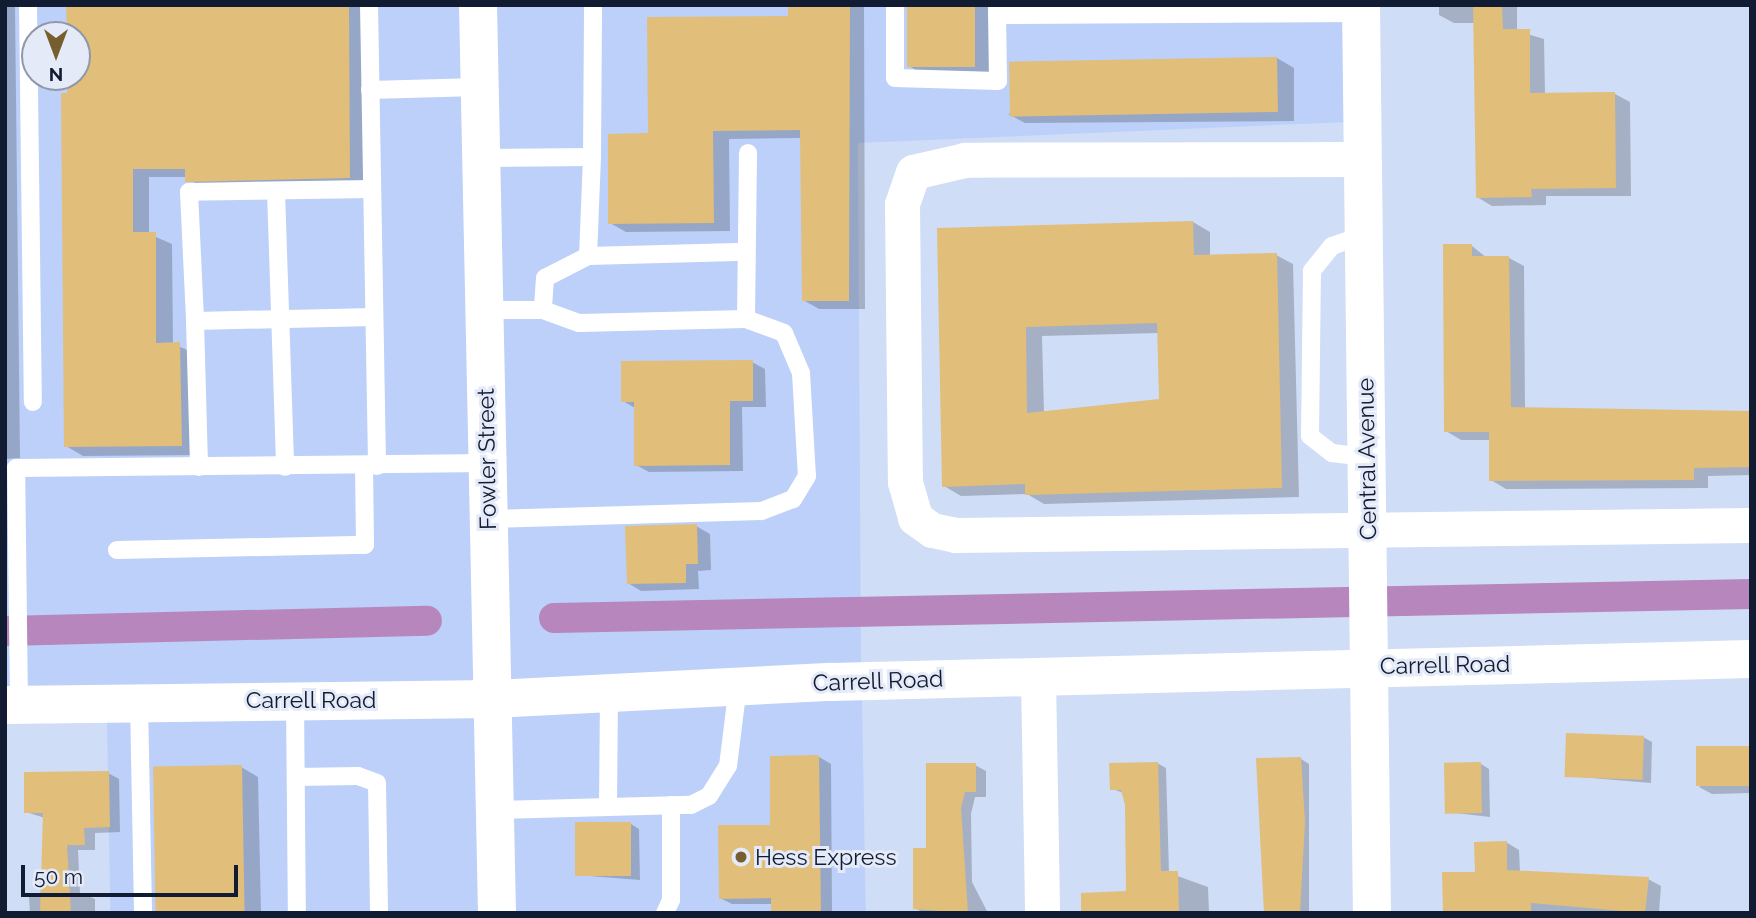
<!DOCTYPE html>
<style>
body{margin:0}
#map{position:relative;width:1756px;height:918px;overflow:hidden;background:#d0ddf6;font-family:Raleway,sans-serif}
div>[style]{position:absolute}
.built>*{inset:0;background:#bcd0f9;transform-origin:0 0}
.shadow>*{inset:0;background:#0003}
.canal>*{height:30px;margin:-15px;padding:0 15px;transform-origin:15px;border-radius:15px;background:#b786bc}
.building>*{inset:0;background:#e1be79;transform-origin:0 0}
.service>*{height:18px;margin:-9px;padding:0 9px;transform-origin:9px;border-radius:9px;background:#fff}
.minor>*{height:35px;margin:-17.5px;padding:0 17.5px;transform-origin:17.5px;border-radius:17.5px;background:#fff}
.tertiary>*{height:38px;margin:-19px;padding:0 19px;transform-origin:19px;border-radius:19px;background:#fff}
.primary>*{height:38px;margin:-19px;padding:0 19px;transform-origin:19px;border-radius:19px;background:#fff}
.dots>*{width:19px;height:19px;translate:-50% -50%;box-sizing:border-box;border:4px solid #e4eaf7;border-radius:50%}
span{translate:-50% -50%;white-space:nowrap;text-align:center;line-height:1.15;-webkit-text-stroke:6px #e4eaf7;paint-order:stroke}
.street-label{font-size:23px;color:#111b31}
.poi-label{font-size:23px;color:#111b31}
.left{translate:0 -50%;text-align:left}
.frame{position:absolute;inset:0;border:7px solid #111b31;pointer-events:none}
.north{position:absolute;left:21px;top:21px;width:70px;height:70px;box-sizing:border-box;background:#e4eaf7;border:2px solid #9097a8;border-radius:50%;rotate:180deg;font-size:19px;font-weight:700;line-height:28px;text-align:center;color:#111b31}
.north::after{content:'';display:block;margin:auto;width:24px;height:32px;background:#765e2f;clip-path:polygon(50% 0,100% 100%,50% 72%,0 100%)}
.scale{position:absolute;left:21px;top:865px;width:217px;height:32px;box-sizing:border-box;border:4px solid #111b31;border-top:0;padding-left:9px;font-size:21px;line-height:24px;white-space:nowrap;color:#111b31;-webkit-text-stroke:5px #e4eaf7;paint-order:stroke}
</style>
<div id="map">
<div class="built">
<i style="clip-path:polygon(evenodd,5px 5px,462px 5px,477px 682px,5px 688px,5px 5px,35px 35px,77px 35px,77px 77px,35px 77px,35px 35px)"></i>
<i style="clip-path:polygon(493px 5px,1346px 5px,1348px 122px,858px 143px,861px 664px,507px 681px)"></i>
<i style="left:862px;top:698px;width:215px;height:354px;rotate:89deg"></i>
<i style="left:478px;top:716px;width:197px;height:371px;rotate:89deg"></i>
</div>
<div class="shadow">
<i style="clip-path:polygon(5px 5px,15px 5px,20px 458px,5px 459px)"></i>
<i style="clip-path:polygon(68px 5px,365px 5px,366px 187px,204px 190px,187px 177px,149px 177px,149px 234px,172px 244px,173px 344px,197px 354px,198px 455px,83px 456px,66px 446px,69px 77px,77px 77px,77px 35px,68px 35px)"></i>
<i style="clip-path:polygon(790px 5px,864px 5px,865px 309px,819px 309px,803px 300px,802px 138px,729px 139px,730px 231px,626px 232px,610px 223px,790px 17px)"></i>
<i style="clip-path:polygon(908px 5px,992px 5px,992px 78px,926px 76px,909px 66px)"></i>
<i style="clip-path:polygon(1439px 5px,1517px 5px,1517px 31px,1544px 39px,1545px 94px,1615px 94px,1630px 102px,1631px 196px,1546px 196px,1546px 205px,1492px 206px,1477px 197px,1475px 23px,1454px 23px,1439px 15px)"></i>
<i style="clip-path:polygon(1277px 58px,1294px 68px,1294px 121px,1025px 123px,1008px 114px)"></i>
<i style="clip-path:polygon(evenodd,1193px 222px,1210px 232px,1210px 257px,1276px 255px,1293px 264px,1299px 497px,1044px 504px,1027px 494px,961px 496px,944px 486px,938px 230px,1193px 222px,1159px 333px,1161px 401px,1044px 413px,1042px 336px,1159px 333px)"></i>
<i style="clip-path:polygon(1472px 246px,1487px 258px,1509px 258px,1524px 266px,1525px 409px,1751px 412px,1751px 475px,1708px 476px,1708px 488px,1506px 489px,1491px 480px,1490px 440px,1461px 440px,1446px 431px)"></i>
<i style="clip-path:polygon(752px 362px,765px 369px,766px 407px,742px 407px,743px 471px,649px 472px,636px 465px,635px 408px,623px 401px)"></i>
<i style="clip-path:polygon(696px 526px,710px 534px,711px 570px,698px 571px,699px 589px,641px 591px,628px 583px)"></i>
<i style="clip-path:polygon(1750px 729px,1751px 729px,1751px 793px,1712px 794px,1699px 787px,1751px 747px)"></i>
<i style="clip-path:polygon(1643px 737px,1652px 742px,1651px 783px,1567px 776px)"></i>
<i style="clip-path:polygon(819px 757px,831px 764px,832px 913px,773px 913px,773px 904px,732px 904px,720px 898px)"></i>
<i style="clip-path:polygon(1301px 759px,1309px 764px,1309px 913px,1265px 913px)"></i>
<i style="clip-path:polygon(1157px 763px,1166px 768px,1169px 873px,1208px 887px,1209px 913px,1114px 913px,1128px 893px,1127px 805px,1124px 793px,1112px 789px)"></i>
<i style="clip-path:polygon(1481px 764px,1489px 769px,1490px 817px,1447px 812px)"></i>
<i style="clip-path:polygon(975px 765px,986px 771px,986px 797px,975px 797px,971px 814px,972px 882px,988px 913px,924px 913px,915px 908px,928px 850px)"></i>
<i style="clip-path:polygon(241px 767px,258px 777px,261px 913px,157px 913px)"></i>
<i style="clip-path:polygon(108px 773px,119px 779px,120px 832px,95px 833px,95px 850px,78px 850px,80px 893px,95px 899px,95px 913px,30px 913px,29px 897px,41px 897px,40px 877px,45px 876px,45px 818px,26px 812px)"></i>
<i style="clip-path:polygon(631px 824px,639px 829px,640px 880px,577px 875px)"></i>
<i style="clip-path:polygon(1506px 842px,1519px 850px,1520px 872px,1648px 879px,1661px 886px,1659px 913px,1445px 910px)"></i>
</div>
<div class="canal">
<i style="left:554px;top:618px;width:1197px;rotate:-1.15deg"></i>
<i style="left:5px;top:631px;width:422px;rotate:-1.4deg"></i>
</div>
<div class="building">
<i style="clip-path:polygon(66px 5px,349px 5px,350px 178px,185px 182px,185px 169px,133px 169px,133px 232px,156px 232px,156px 343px,180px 342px,182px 446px,64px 447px,61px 93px,67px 93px,67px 77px,77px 77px,77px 35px,67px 35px)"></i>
<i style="clip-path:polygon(788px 5px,850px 5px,849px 301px,802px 301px,800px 130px,713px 131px,714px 223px,608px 224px,608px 134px,648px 133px,647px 17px,788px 16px)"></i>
<i style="left:907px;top:5px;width:68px;height:62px"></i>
<i style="clip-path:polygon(1473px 5px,1502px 5px,1503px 29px,1530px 29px,1530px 93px,1615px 92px,1616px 188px,1531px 189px,1532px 197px,1476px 198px)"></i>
<i style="left:1277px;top:57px;width:55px;height:268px;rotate:89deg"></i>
<i style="clip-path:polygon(evenodd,1193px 221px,1194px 255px,1277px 253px,1282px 488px,1025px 495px,1025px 484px,942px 487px,937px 228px,1193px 221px,1157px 323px,1159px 399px,1027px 413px,1026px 327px,1157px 323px)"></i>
<i style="clip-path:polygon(1443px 244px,1472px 244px,1472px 256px,1509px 256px,1511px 407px,1751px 411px,1751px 467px,1694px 468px,1694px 480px,1489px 481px,1489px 432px,1444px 432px)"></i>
<i style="clip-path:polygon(753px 360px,753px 401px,730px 401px,730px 465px,634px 466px,634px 402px,621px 402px,621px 361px)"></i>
<i style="clip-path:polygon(697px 524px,698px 564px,686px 564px,686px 583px,627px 584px,625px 526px)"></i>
<i style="left:1566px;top:733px;width:78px;height:44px;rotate:2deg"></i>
<i style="left:1751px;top:746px;width:40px;height:55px;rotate:90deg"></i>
<i style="clip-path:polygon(819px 755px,821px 913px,771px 913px,771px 898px,719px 899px,718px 825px,770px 825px,770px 756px)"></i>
<i style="clip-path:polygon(1301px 757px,1305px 822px,1300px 913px,1264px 913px,1256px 758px)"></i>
<i style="clip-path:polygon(1158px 762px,1161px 871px,1178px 871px,1179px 913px,1081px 913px,1081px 893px,1126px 891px,1125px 805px,1121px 790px,1110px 790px,1109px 763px)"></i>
<i style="left:1481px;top:762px;width:51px;height:37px;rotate:89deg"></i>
<i style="clip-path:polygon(926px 763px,976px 763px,976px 792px,965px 792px,961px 808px,968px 913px,913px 909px,913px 848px,926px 848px)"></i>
<i style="left:242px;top:765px;width:148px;height:89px;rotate:89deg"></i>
<i style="clip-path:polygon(109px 771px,110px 827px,84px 828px,85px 845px,67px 845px,71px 913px,40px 913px,43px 813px,24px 813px,24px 772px)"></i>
<i style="left:631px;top:822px;width:54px;height:56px;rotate:90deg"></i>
<i style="clip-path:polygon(1507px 841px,1507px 870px,1649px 877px,1645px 913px,1531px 903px,1531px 913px,1443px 911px,1442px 872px,1475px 872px,1474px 842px)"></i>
</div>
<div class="service">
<i style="left:28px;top:5px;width:397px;rotate:89.3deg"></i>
<i style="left:369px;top:5px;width:461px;rotate:89deg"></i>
<i style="left:895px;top:5px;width:73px;rotate:90deg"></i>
<i style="left:895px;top:78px;width:103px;rotate:1.7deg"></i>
<i style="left:998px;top:81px;width:76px;rotate:-90.8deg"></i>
<i style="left:997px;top:15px;width:364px;rotate:-0.3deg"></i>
<i style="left:370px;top:90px;width:108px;rotate:-1.6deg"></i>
<i style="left:592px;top:157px;width:152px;rotate:-89.6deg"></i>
<i style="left:480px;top:158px;width:112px;rotate:-0.5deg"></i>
<i style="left:592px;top:157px;width:99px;rotate:92.3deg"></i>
<i style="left:588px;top:256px;width:48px;rotate:152.9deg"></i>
<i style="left:545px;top:278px;width:32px;rotate:94deg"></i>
<i style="left:372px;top:189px;width:183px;rotate:179.1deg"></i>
<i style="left:189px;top:192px;width:129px;rotate:87.3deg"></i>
<i style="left:195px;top:321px;width:179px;rotate:-1.3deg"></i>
<i style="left:276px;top:191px;width:276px;rotate:88.1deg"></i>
<i style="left:1364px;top:235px;width:34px;rotate:161deg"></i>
<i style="left:1332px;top:246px;width:32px;rotate:129deg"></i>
<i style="left:1312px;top:271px;width:165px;rotate:90.7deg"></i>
<i style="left:1310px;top:436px;width:28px;rotate:38deg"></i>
<i style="left:1332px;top:453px;width:35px;rotate:7deg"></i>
<i style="left:588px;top:256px;width:158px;rotate:-1.5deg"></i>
<i style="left:483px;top:310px;width:60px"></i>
<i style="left:543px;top:310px;width:38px;rotate:20deg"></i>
<i style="left:579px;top:323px;width:167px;rotate:-1.4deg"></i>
<i style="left:746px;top:319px;width:40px;rotate:20.2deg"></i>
<i style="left:784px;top:333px;width:43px;rotate:67deg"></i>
<i style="left:801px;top:373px;width:103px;rotate:86.7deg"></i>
<i style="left:807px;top:476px;width:27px;rotate:121deg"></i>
<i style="left:793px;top:499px;width:34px;rotate:159deg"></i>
<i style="left:761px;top:511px;width:273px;rotate:178.3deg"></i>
<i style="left:746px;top:319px;width:166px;rotate:-89.3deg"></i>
<i style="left:195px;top:321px;width:146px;rotate:88.4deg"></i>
<i style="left:117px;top:550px;width:248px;rotate:-1.2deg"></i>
<i style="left:365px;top:545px;width:78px;rotate:-90.7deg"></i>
<i style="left:295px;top:700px;width:213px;rotate:89.5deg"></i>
<i style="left:139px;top:702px;width:211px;rotate:88.9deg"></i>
<i style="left:19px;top:704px;width:236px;rotate:-90.7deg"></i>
<i style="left:16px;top:468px;width:471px;rotate:-0.6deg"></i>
<i style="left:296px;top:777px;width:62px;rotate:-0.9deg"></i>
<i style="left:358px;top:776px;width:20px;rotate:20deg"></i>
<i style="left:377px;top:783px;width:130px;rotate:89.1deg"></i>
<i style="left:608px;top:807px;width:114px;rotate:-89.5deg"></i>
<i style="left:494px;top:810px;width:197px;rotate:-1.5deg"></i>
<i style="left:691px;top:805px;width:20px;rotate:-27deg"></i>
<i style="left:709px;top:796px;width:36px;rotate:-58deg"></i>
<i style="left:728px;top:766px;width:81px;rotate:-82.9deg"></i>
<i style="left:665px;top:913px;width:14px;rotate:-65deg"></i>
<i style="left:671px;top:900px;width:95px;rotate:-90deg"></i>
</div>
<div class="minor">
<i style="left:1363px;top:159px;width:398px;rotate:179.9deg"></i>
<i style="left:965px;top:160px;width:53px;rotate:167deg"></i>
<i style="left:913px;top:172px;width:34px;rotate:109deg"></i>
<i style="left:902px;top:204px;width:278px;rotate:89.4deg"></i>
<i style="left:905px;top:482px;width:37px;rotate:74deg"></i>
<i style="left:915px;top:518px;width:21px;rotate:35deg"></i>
<i style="left:932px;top:530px;width:24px;rotate:12deg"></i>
<i style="left:955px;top:535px;width:796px;rotate:-0.72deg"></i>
<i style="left:1038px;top:677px;width:236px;rotate:89deg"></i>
</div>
<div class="tertiary">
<i style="left:1361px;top:5px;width:908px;rotate:89.31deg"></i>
<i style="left:5px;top:705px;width:487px;rotate:-0.7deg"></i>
<i style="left:492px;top:699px;width:340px;rotate:-2.9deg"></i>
<i style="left:832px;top:682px;width:919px;rotate:-1.43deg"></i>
</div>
<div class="primary">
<i style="left:478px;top:5px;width:908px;rotate:88.8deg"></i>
</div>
<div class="dots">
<i style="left:741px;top:857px;background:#765e2f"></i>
</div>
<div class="street-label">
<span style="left:487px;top:459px;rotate:-91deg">Fowler Street</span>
<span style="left:1367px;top:459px;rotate:-91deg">Central Avenue</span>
<span style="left:1445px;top:665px;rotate:-1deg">Carrell Road</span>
<span style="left:878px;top:681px;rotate:-2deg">Carrell Road</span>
<span style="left:311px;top:700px">Carrell Road</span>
</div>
<div class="poi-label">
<span class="left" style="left:755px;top:857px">Hess Express</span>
</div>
<div class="frame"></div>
<div class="north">N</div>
<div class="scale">50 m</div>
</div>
